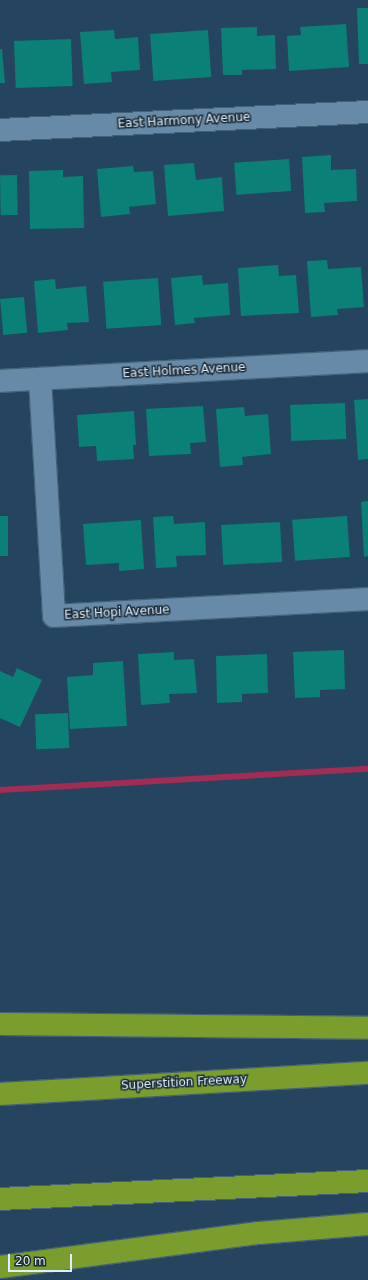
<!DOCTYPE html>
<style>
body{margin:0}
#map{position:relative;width:368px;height:1280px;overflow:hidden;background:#24445f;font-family:"DejaVu Sans",sans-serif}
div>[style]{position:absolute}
.stream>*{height:6px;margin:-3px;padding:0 3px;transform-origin:3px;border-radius:3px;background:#a22c53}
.building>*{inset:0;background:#0a8076;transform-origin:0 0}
.roads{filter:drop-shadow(1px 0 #446177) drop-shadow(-1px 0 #446177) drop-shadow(0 1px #446177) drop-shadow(0 -1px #446177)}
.minor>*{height:22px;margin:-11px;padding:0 11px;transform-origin:11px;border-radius:11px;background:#678aa8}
.highway>*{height:22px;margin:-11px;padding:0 11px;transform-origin:11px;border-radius:11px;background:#7a9d2e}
span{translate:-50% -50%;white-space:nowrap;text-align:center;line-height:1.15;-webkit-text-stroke:3px #1b2a36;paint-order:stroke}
.street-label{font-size:12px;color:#e0effd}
.scale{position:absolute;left:8px;top:1254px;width:64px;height:18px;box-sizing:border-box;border:2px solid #e0effd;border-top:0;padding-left:5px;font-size:12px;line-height:14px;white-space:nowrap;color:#e0effd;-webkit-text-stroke:3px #1b2a36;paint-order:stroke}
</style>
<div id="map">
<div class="stream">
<i style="left:0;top:790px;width:369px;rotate:-3.3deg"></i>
</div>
<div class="building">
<i style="clip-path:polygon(357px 8px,368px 8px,368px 64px,359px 64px)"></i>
<i style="clip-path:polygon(346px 24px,349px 67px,289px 71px,287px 36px,301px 35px,300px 27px)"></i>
<i style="clip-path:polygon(257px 27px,257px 36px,275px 35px,276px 69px,242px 70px,242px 75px,223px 75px,221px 28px)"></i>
<i style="clip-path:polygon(114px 30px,115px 39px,138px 37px,140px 70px,111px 72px,112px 82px,84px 84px,80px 32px)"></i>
<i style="left:208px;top:30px;width:47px;height:58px;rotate:86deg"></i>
<i style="left:71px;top:39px;width:47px;height:57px;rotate:88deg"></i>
<i style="clip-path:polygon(0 49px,2px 49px,5px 83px,0 83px)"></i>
<i style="clip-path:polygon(331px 155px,331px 170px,356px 169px,357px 201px,324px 203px,325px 212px,305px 213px,302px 157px)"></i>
<i style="left:289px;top:159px;width:32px;height:55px;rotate:86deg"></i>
<i style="clip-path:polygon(194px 163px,196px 180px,222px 177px,224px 211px,168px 216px,164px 165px)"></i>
<i style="clip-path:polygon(133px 166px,134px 172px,153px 171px,156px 204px,129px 207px,130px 214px,101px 217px,97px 169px)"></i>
<i style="clip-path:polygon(63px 170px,63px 177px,83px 176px,84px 228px,30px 229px,29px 171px)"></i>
<i style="left:17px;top:175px;width:40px;height:17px;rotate:89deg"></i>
<i style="clip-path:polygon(327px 260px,328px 269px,361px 267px,364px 307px,337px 309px,338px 315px,311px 317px,307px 261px)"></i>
<i style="clip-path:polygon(278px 265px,279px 276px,296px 275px,299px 313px,241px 316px,238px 268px)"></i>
<i style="clip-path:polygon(202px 275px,203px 285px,228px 283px,230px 315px,194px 318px,195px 323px,175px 325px,171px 278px)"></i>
<i style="left:158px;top:278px;width:47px;height:55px;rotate:86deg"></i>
<i style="clip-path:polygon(55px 279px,56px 289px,86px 286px,89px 322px,67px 323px,68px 330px,38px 333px,34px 281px)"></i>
<i style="left:24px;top:297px;width:36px;height:24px;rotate:85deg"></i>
<i style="clip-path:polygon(368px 399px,368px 459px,358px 460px,354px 400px)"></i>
<i style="left:345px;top:403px;width:36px;height:55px;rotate:88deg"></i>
<i style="clip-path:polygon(203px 406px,206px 442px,190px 443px,191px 454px,149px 456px,146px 409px)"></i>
<i style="clip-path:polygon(244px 407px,245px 416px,268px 414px,271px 454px,242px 457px,243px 465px,220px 467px,216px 409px)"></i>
<i style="clip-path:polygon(134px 411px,136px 445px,133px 445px,134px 459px,97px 461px,96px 446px,79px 447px,77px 415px)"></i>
<i style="clip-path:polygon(368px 501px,368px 556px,364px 557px,361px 502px)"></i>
<i style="left:0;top:516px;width:8px;height:40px"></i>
<i style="clip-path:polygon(173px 516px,174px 524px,205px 522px,206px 555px,176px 556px,177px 567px,156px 568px,153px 517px)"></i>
<i style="left:347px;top:516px;width:41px;height:55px;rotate:86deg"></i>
<i style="clip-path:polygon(141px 520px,144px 569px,119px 571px,119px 563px,86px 565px,83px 524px)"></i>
<i style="left:280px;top:522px;width:40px;height:59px;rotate:87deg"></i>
<i style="clip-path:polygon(344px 650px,345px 689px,320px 690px,320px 697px,295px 698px,293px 652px)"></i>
<i style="clip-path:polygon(174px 652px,174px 660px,194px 659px,197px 693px,169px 694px,170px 703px,141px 705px,138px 654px)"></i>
<i style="clip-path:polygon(267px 654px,268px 693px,242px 694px,242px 702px,217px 703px,216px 656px)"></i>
<i style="clip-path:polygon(123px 661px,127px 726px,70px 729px,67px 677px,93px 675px,93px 663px)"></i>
<i style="clip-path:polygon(17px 668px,42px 680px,20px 727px,0 718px,0 671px,13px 677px)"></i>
<i style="left:68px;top:713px;width:35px;height:33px;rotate:88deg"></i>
</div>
<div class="roads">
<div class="minor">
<i style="left:0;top:130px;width:368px;rotate:-2.8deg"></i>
<i style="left:40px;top:379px;width:237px;rotate:86.6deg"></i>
<i style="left:54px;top:616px;width:314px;rotate:-3.1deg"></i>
<i style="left:0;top:381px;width:369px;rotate:-3.1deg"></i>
</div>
<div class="highway">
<i style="left:0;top:1024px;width:368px;rotate:0.6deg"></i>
<i style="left:0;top:1094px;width:369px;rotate:-3.3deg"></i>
<i style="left:0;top:1199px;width:368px;rotate:-2.8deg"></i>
<i style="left:0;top:1267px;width:261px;rotate:-7.5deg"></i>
<i style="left:259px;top:1233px;width:109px;rotate:-4.7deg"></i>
</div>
</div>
<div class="street-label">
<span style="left:184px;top:121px;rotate:-3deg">East Harmony Avenue</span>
<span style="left:184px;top:371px;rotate:-3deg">East Holmes Avenue</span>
<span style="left:117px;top:613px;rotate:-3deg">East Hopi Avenue</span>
<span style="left:184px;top:1083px;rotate:-3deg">Superstition Freeway</span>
</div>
<div class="scale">20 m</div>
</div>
